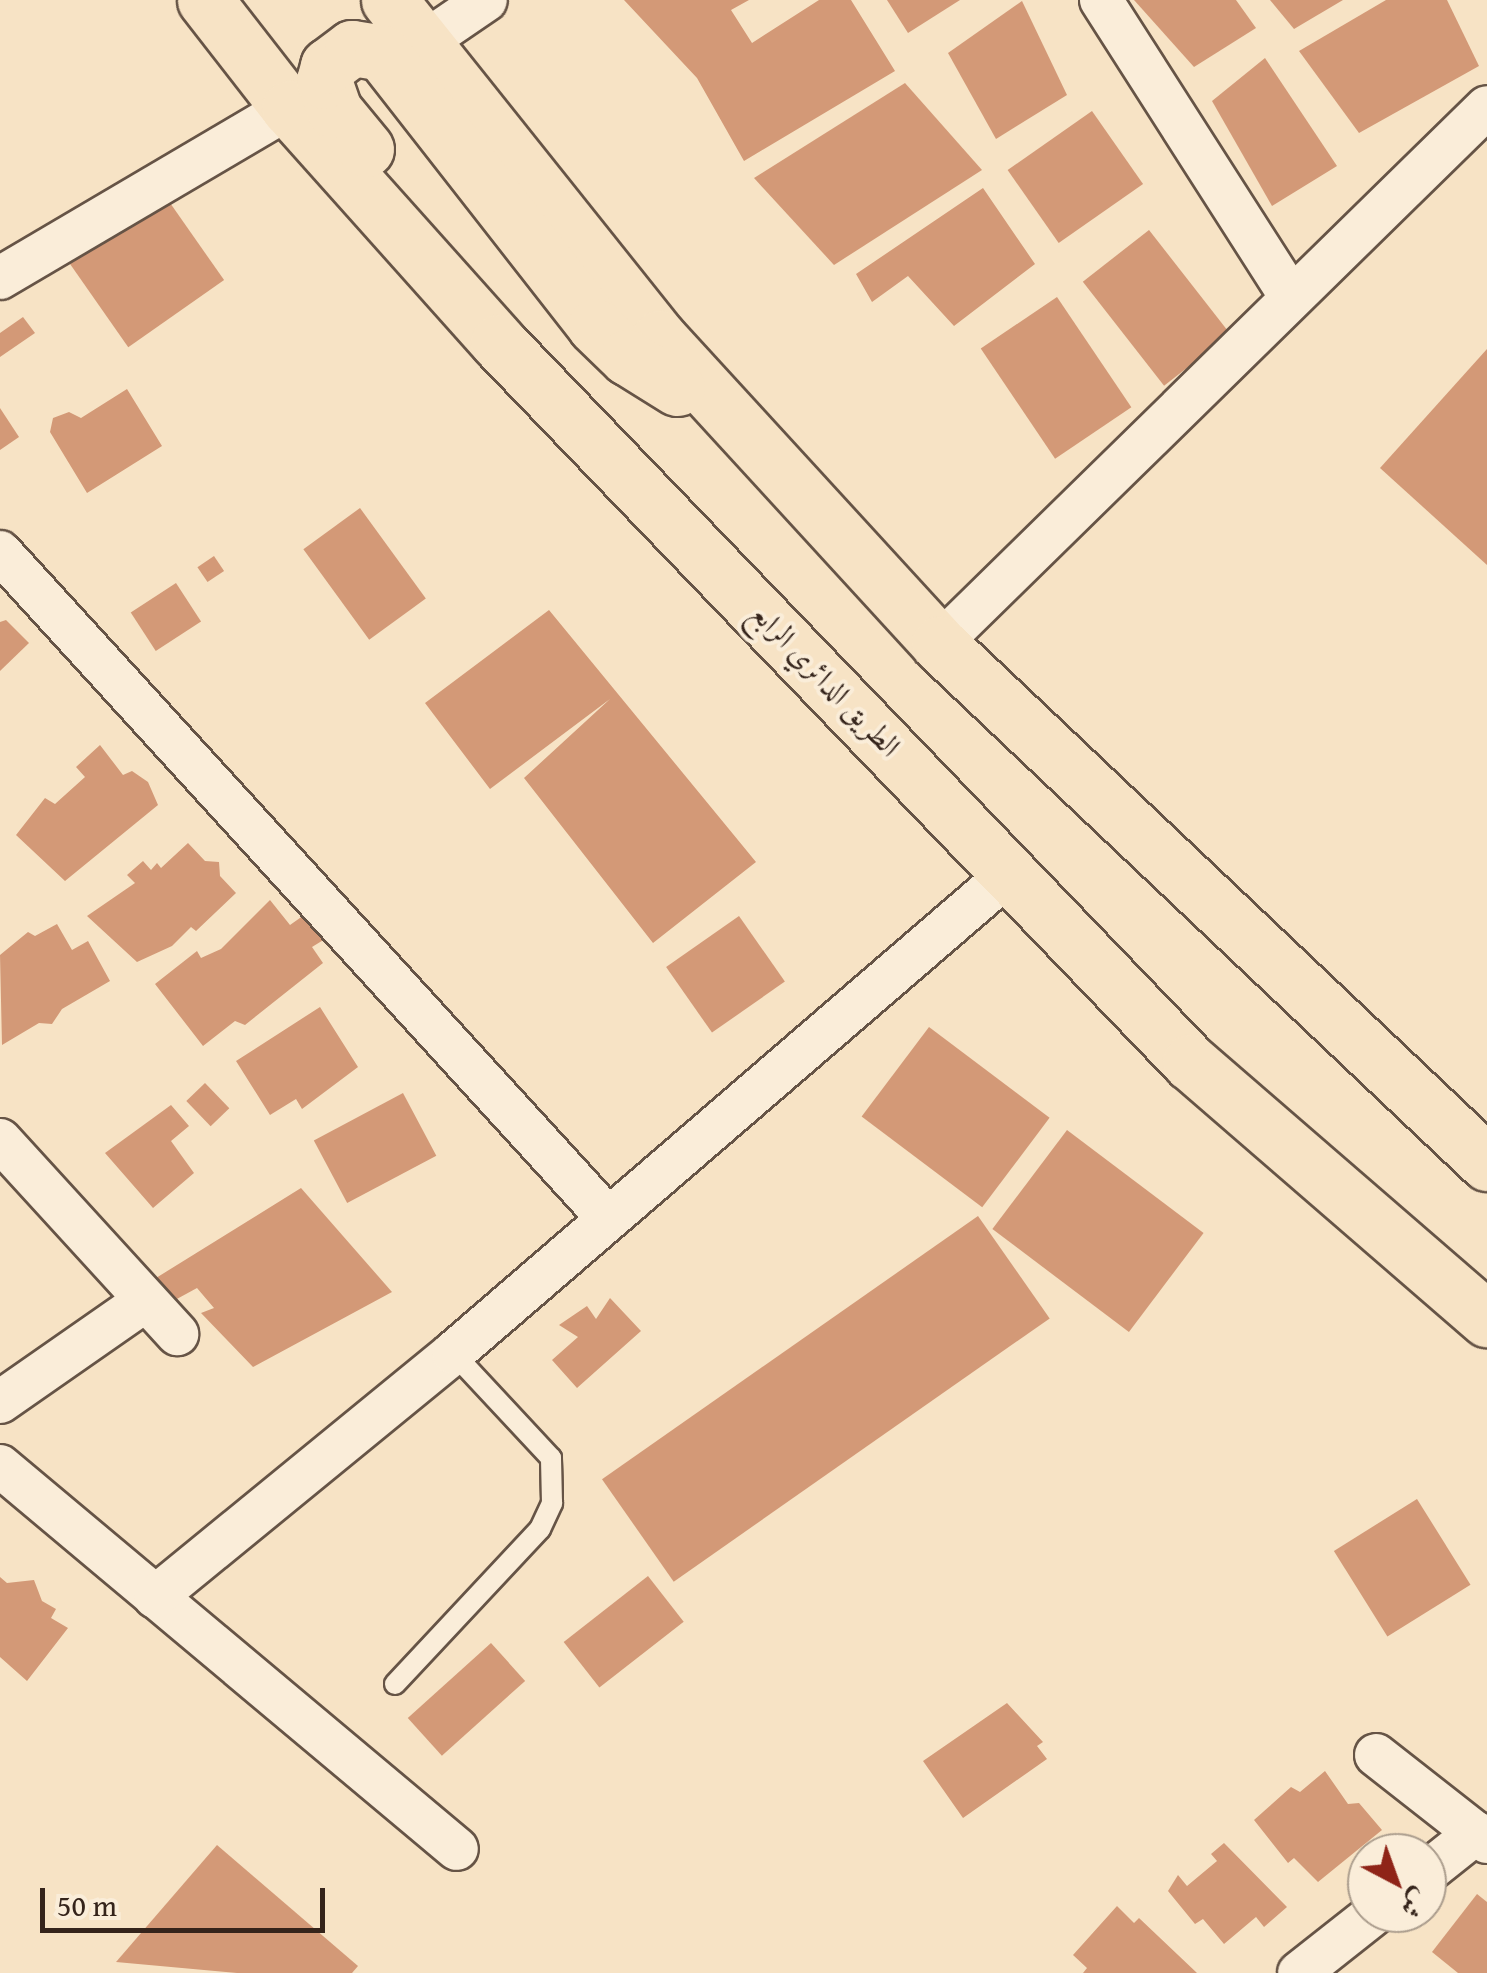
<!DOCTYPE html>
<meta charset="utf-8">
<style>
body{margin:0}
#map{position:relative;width:1487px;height:1973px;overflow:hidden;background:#f7e3c5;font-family:"Gentium Book Plus",Amiri,serif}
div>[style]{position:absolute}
.building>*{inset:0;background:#d39977;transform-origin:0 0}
.roads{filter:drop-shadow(2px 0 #665446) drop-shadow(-2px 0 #665446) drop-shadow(0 2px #665446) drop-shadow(0 -2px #665446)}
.service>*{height:20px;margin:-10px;padding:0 10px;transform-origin:10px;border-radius:10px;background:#faedd9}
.minor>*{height:42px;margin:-21px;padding:0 21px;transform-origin:21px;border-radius:21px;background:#faedd9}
.primary>*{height:55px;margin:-27.5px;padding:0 27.5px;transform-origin:27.5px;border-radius:27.5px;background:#f7e3c5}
span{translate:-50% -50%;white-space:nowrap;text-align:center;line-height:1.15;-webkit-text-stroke:8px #faedd9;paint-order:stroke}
.street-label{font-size:30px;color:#35241b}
.north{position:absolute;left:1347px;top:1833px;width:100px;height:100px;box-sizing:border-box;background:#faedd9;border:2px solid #ab9d8d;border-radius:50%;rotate:139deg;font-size:28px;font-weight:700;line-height:40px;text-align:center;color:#35241b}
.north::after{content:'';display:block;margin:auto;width:35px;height:45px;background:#8f2418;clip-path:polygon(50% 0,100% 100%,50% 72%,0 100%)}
.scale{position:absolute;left:40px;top:1888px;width:285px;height:45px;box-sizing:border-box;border:5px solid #35241b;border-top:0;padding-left:12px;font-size:30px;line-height:35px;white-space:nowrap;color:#35241b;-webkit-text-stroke:8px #faedd9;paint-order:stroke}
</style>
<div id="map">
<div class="building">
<i style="clip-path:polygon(624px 0,749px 0,731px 10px,752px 43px,819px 0,851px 0,895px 71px,744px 161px,697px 78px)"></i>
<i style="clip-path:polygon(887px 0,960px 0,908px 33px)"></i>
<i style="clip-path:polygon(1134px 0,1236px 0,1256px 28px,1194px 67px)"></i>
<i style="clip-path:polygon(1270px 0,1343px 0,1294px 29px)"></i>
<i style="clip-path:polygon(1386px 0,1447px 0,1479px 66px,1359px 133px,1299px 51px)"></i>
<i style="clip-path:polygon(1022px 1px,1067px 95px,996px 139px,948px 53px)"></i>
<i style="clip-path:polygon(1265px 58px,1337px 166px,1272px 206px,1212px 101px)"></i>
<i style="clip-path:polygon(905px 83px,982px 170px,834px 265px,754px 178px)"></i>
<i style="left:1092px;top:111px;width:89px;height:103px;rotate:55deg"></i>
<i style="clip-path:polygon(983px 188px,1035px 264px,954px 326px,908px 276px,872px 302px,856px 274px)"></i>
<i style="left:161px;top:190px;width:110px;height:117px;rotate:55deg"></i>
<i style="left:1149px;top:230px;width:132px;height:84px;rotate:52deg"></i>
<i style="left:1057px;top:297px;width:133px;height:92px;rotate:56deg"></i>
<i style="clip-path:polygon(23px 317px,35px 333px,0 357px,0 333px)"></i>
<i style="clip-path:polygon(1487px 349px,1487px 565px,1380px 468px)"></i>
<i style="clip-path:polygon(127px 389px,162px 446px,87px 493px,50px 432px,53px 418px,69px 412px,81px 418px)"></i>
<i style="clip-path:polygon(0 408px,19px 437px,0 450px)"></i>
<i style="left:360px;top:508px;width:112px;height:70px;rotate:54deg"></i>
<i style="left:214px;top:556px;width:18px;height:20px;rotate:56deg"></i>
<i style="left:176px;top:583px;width:46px;height:54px;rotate:57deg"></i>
<i style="clip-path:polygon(549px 610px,756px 862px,653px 943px,524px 778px,610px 699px,490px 789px,425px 703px)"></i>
<i style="clip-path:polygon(6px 620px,29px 643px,0 671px,0 622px)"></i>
<i style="clip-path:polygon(100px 745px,123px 775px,132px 771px,148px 782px,158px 805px,65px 881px,16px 835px,45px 798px,55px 804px,85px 777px,76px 767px)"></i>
<i style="clip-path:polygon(188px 843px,205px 861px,219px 862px,220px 876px,236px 893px,196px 931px,191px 927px,172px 946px,137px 962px,87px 916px,135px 883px,127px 875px,143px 861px,151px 870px,157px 863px,161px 868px)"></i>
<i style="clip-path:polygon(270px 900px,290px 925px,307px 913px,325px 939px,312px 947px,323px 963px,245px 1025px,235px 1021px,203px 1046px,155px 984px,197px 951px,201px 958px,221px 949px)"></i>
<i style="left:739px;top:916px;width:80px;height:89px;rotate:55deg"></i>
<i style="clip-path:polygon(57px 924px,72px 950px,88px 941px,110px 981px,62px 1009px,52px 1024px,39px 1023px,2px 1045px,0 955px,28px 932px,35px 936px)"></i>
<i style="clip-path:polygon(320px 1007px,358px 1067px,302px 1109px,296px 1099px,270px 1115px,236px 1061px)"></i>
<i style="left:929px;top:1027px;width:151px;height:112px;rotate:37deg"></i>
<i style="left:205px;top:1083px;width:35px;height:26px;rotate:46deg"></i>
<i style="left:403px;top:1093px;width:71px;height:101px;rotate:62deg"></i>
<i style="clip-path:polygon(171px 1105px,189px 1126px,171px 1141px,194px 1173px,153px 1208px,105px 1153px)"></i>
<i style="left:1067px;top:1130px;width:171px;height:124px;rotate:37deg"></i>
<i style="clip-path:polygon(301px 1188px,392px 1292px,253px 1367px,201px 1313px,214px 1308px,197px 1288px,175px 1300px,156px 1278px)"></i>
<i style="left:978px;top:1216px;width:125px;height:459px;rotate:55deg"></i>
<i style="clip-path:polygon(610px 1298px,641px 1331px,577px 1388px,552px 1360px,578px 1337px,559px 1325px,587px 1306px,596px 1319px)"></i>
<i style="left:1417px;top:1499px;width:101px;height:98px;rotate:58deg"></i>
<i style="left:648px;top:1576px;width:58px;height:107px;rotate:52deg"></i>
<i style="clip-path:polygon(0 1577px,7px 1583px,34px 1580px,42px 1601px,56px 1609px,51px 1618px,68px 1628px,27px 1681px,0 1657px)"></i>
<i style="left:491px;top:1643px;width:51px;height:112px;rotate:48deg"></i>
<i style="clip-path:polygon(1007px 1703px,1043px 1742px,1037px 1746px,1047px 1759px,963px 1818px,923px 1761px)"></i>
<i style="clip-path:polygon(1325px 1771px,1348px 1804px,1359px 1803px,1382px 1830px,1318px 1882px,1294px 1858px,1288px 1863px,1254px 1820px,1291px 1787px,1300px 1792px)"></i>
<i style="clip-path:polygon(1224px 1843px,1287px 1907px,1264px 1927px,1256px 1917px,1224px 1944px,1203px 1919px,1195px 1924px,1168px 1891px,1178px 1875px,1187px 1886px,1217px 1861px,1211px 1854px)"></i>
<i style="clip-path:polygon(217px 1845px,358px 1966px,352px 1973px,237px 1973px,116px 1962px)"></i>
<i style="clip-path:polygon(1477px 1894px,1487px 1902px,1487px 1973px,1458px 1973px,1432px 1952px)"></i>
<i style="clip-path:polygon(1117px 1906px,1134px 1923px,1139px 1918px,1197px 1973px,1083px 1973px,1087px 1968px,1073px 1955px)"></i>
</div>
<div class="roads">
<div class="service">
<i style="left:395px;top:1684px;width:212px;rotate:-46.9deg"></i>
<i style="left:540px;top:1529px;width:29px;rotate:-65deg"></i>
<i style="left:552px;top:1503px;width:45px;rotate:-91.3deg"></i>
<i style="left:551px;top:1458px;width:144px;rotate:-133deg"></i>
</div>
<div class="minor">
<i style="left:1101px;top:0;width:353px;rotate:57.4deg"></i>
<i style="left:423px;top:43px;width:76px;rotate:-34.3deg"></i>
<i style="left:0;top:278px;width:335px;rotate:-30.5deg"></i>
<i style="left:0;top:552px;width:899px;rotate:47.61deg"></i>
<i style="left:939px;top:644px;width:767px;rotate:-44.42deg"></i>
<i style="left:0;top:1140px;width:263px;rotate:47.6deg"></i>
<i style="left:0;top:1402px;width:178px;rotate:-34.9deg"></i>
<i style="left:0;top:1466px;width:596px;rotate:39.97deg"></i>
<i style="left:155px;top:1597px;width:385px;rotate:-39.3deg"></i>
<i style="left:453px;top:1353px;width:737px;rotate:-40.76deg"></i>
<i style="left:1376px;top:1755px;width:141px;rotate:38.1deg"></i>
<i style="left:1427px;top:1872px;width:63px;rotate:-38.5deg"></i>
<i style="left:1299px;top:1973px;width:97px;rotate:-38.3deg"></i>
</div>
<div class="primary">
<i style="left:205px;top:0;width:137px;rotate:52.1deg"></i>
<i style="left:289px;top:108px;width:314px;rotate:48.2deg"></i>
<i style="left:498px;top:342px;width:999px;rotate:46.14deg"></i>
<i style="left:1190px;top:1062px;width:393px;rotate:40.9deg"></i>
<i style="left:389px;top:0;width:433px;rotate:51.4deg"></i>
<i style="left:659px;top:338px;width:415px;rotate:47.5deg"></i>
<i style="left:939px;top:644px;width:755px;rotate:43.44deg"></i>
<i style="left:366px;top:149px;width:50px;rotate:-129.4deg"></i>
<i style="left:334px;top:110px;width:31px;rotate:-109deg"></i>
<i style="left:324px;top:81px;width:16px;rotate:-75deg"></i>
<i style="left:328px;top:66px;width:30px;rotate:-37deg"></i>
<i style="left:352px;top:48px;width:30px;rotate:9deg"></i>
<i style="left:382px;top:53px;width:346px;rotate:52deg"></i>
<i style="left:595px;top:326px;width:45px;rotate:44.1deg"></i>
<i style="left:627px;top:357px;width:59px;rotate:31.8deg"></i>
</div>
</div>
<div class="street-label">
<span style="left:826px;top:679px;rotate:46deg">الطريق الدائري الرابع</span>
</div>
<div class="north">ش</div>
<div class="scale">50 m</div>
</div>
